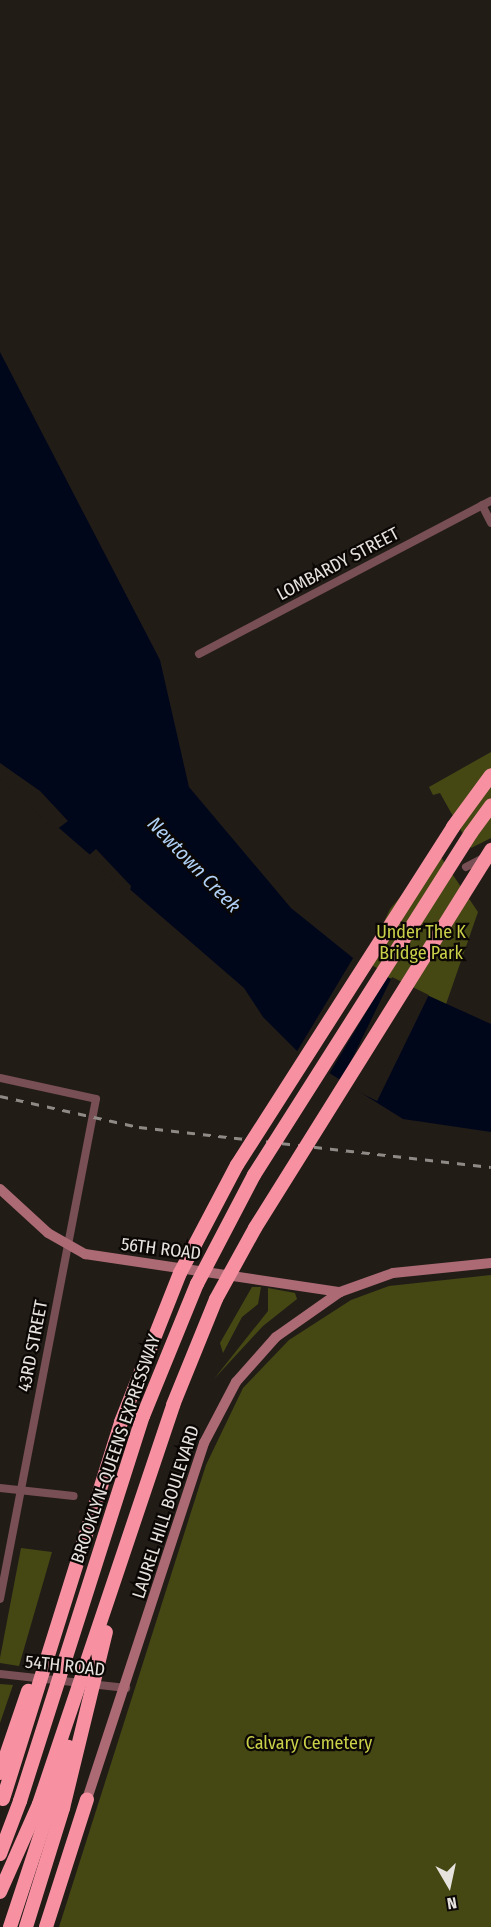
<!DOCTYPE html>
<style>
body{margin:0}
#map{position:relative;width:491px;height:1927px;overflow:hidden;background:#221c17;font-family:"Fira Sans Condensed",sans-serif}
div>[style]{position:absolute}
.green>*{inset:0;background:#464814}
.water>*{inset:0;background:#00071b}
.pier>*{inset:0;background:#221c17;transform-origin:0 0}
.minor>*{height:8px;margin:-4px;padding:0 4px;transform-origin:4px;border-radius:4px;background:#784f55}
.secondary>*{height:10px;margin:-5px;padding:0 5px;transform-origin:5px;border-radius:5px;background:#ab6a74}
.motorway>*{height:14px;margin:-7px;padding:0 7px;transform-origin:7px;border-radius:7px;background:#f791a2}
.rail>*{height:3px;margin-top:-1.5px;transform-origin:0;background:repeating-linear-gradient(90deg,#8f8a85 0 8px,transparent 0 16px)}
.motorway-bridge>*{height:14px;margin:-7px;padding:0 7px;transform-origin:7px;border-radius:7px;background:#f791a2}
span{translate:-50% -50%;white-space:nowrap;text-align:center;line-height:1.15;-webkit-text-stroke:4.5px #0a0705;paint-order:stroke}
.street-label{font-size:18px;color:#e6e2de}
.park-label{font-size:18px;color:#cbd049}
.water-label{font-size:20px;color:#b0d0f5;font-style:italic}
.north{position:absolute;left:419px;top:1855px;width:60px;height:60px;-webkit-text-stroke:4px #0a0705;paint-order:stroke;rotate:171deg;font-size:16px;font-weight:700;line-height:24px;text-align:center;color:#e6e2de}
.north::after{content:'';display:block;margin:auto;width:21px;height:27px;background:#e6e2de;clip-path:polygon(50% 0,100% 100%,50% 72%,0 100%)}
</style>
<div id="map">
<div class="green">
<i style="clip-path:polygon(491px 752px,491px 838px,471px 848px,440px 793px,433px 795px,429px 787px)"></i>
<i style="clip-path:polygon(438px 853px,478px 912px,445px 1007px,363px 966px,390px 909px)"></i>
<i style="clip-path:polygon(491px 1275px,491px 1927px,59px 1927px,206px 1465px,243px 1388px,289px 1340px,351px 1300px,389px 1286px)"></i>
<i style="clip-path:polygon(252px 1287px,261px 1287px,258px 1304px,242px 1317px,223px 1353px,220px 1343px)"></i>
<i style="clip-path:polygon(268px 1288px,295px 1293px,297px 1299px,263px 1326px,214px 1379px,268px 1311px)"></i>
<i style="clip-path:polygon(21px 1548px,52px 1552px,19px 1666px,0 1663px,0 1658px)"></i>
<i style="clip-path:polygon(0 1684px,13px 1685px,0 1723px)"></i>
</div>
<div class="water">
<i style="clip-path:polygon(0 352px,160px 660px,189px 787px,291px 908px,363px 966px,491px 1024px,491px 1132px,403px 1119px,302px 1056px,263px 1017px,244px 988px,0 777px)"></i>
</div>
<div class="pier">
<i style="clip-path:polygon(0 763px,40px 791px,68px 821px,56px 830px,0 779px)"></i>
<i style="clip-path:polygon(96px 849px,131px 886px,129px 895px,87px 857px)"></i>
<i style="left:355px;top:955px;width:39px;height:115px;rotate:31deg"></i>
<i style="left:392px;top:977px;width:41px;height:118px;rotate:26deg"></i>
</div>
<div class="minor">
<i style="left:482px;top:505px;width:20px;rotate:63deg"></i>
<i style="left:199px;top:654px;width:330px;rotate:-27.7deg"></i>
<i style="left:466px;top:867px;width:20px;rotate:-27deg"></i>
<i style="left:0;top:1078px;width:98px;rotate:12.3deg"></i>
<i style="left:96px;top:1099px;width:509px;rotate:100.87deg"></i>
<i style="left:0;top:1488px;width:74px;rotate:6.2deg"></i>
<i style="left:0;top:1674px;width:127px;rotate:6.3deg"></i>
</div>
<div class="secondary">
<i style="left:0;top:1189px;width:65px;rotate:42.5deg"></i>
<i style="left:48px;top:1233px;width:43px;rotate:29.6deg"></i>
<i style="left:85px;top:1254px;width:258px;rotate:8.5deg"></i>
<i style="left:87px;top:1799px;width:375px;rotate:-71.8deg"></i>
<i style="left:204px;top:1443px;width:69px;rotate:-62.3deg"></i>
<i style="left:236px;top:1382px;width:60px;rotate:-48.4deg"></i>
<i style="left:276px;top:1337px;width:78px;rotate:-35.1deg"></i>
<i style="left:340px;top:1292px;width:56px;rotate:-19.7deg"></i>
<i style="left:393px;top:1273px;width:99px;rotate:-5.8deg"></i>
</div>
<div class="motorway">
<i style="left:453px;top:827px;width:64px;rotate:-53.8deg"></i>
<i style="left:471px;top:833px;width:34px;rotate:-54deg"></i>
<i style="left:0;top:1854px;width:57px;rotate:-69.3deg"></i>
<i style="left:0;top:1892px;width:96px;rotate:-66.1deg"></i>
<i style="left:10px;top:1927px;width:127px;rotate:-71.7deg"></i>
<i style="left:26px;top:1927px;width:125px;rotate:-72.7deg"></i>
<i style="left:46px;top:1927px;width:134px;rotate:-72.2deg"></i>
</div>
<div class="rail">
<i style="left:0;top:1096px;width:142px;rotate:12.6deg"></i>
<i style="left:139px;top:1127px;width:354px;rotate:6.5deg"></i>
</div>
<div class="motorway-bridge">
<i style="left:0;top:1773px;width:87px;rotate:-71.1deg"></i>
<i style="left:3px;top:1799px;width:395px;rotate:-72.6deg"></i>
<i style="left:121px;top:1422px;width:160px;rotate:-68.4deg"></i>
<i style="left:180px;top:1273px;width:122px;rotate:-62.2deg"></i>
<i style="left:237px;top:1165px;width:401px;rotate:-57.4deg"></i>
<i style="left:20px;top:1801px;width:404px;rotate:-72.3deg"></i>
<i style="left:143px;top:1416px;width:143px;rotate:-67.8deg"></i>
<i style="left:197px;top:1284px;width:123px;rotate:-62.4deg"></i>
<i style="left:254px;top:1175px;width:405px;rotate:-57.6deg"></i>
<i style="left:39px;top:1804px;width:421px;rotate:-71.4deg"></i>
<i style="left:173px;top:1405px;width:114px;rotate:-67.9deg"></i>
<i style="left:216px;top:1299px;width:81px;rotate:-61.2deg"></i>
<i style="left:255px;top:1228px;width:446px;rotate:-58deg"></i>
<i style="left:50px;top:1806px;width:62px;rotate:-73deg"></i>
<i style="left:63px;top:1808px;width:181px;rotate:-76.3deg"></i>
</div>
<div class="street-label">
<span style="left:338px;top:564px;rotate:-28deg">LOMBARDY STREET</span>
<span style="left:161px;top:1249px;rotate:7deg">56TH ROAD</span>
<span style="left:33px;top:1346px;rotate:-79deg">43RD STREET</span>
<span style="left:116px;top:1449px;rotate:-71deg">BROOKLYN-QUEENS EXPRESSWAY</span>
<span style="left:166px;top:1512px;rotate:-72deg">LAUREL HILL BOULEVARD</span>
<span style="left:65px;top:1666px;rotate:6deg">54TH ROAD</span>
</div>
<div class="park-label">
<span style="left:421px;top:943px">Under The K<br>Bridge Park</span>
<span style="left:309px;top:1743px">Calvary Cemetery</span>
</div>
<div class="water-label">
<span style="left:194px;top:865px;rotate:46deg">Newtown Creek</span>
</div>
<div class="north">N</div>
</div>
